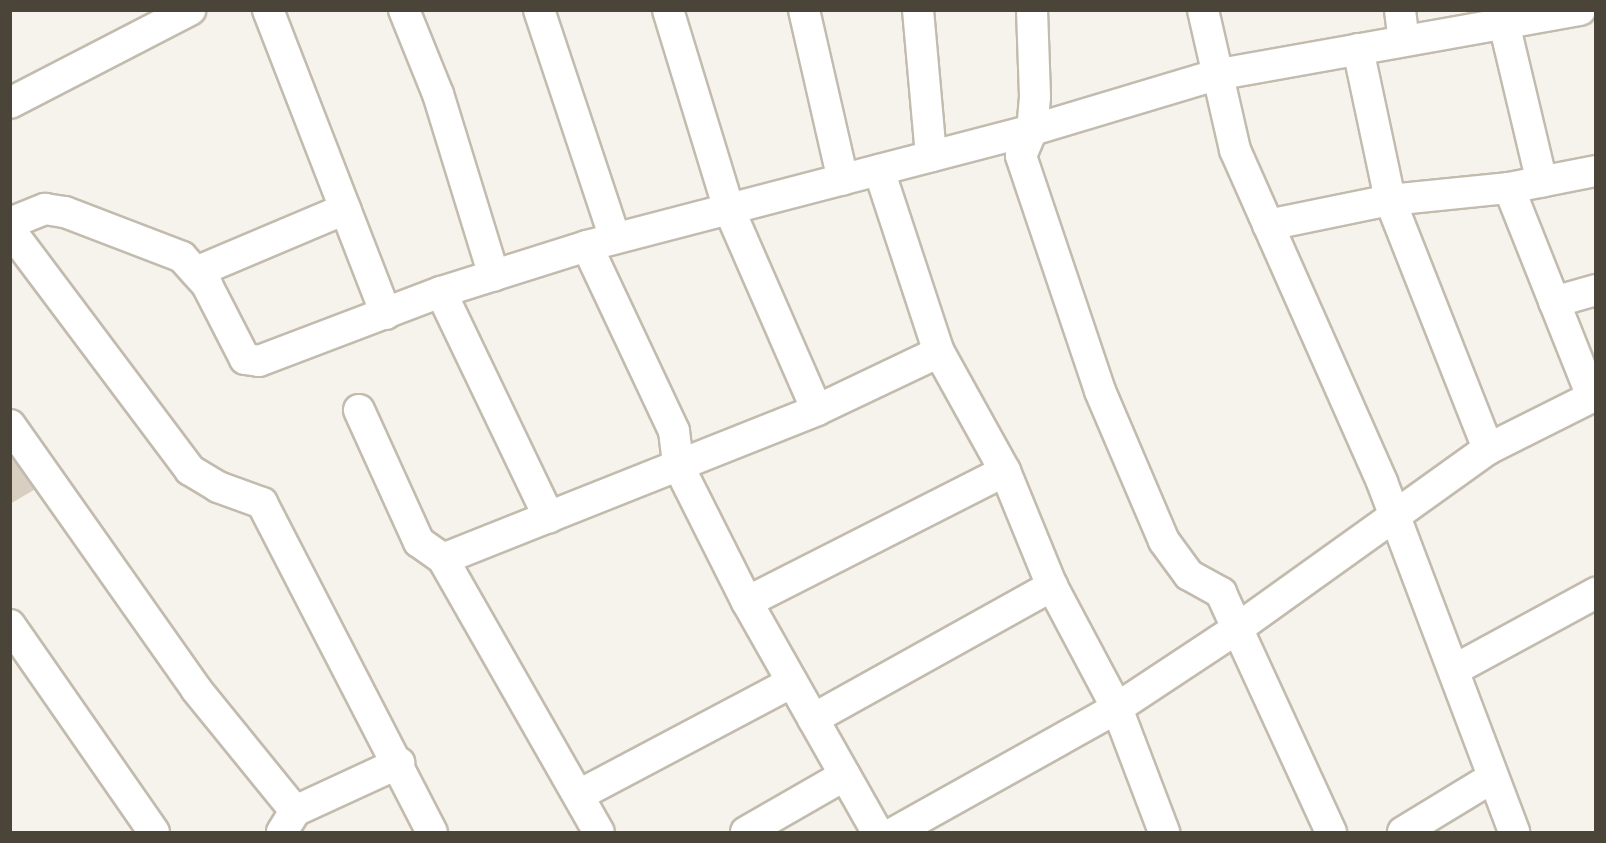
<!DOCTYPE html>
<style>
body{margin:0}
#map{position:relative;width:1606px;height:843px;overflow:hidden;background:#f6f3ec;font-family:"Source Sans 3",sans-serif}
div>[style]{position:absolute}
.building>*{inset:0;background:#d8cfc1}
.roads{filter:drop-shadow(2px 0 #c2bbae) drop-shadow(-2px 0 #c2bbae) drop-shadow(0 2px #c2bbae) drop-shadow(0 -2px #c2bbae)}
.street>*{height:30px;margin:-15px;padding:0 15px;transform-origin:15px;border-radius:15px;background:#fff}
span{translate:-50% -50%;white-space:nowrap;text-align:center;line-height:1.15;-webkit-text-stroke:4.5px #fff;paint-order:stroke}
.frame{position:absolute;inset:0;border:12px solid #4b4439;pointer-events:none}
</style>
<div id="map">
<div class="building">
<i style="clip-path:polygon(25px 451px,44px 484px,10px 504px,10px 460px)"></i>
</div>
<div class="roads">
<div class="street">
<i style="left:268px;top:10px;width:326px;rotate:68.8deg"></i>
<i style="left:404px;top:10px;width:91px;rotate:68deg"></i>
<i style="left:438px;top:94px;width:190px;rotate:72.9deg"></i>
<i style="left:539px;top:10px;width:240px;rotate:71.6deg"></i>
<i style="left:668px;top:10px;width:208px;rotate:73deg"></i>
<i style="left:729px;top:209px;width:219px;rotate:66.4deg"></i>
<i style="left:804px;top:10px;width:174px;rotate:77.1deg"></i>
<i style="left:918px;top:10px;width:147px;rotate:84.9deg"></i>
<i style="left:1032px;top:10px;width:87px;rotate:88deg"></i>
<i style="left:1035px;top:97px;width:33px;rotate:95deg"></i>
<i style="left:1032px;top:130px;width:28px;rotate:113deg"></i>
<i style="left:1021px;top:156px;width:248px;rotate:71.4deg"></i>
<i style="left:1100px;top:391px;width:163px;rotate:66.9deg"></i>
<i style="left:1164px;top:541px;width:42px;rotate:53.7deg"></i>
<i style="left:1189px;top:575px;width:37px;rotate:29deg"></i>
<i style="left:1221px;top:593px;width:263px;rotate:65.3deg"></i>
<i style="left:1203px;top:10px;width:144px;rotate:77.1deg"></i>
<i style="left:1235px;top:150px;width:363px;rotate:66.1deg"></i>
<i style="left:1382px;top:482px;width:374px;rotate:69.3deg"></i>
<i style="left:1400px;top:10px;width:31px;rotate:83deg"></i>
<i style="left:1504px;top:23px;width:163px;rotate:76.6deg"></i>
<i style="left:1358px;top:49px;width:154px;rotate:78deg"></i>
<i style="left:1390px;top:200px;width:268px;rotate:68.5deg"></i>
<i style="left:10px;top:103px;width:203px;rotate:-27.3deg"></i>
<i style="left:879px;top:170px;width:192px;rotate:71.8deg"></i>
<i style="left:939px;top:352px;width:136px;rotate:61deg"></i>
<i style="left:1005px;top:471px;width:124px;rotate:67.8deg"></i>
<i style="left:1052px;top:586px;width:138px;rotate:62deg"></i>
<i style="left:1117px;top:708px;width:133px;rotate:69.2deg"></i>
<i style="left:1509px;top:188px;width:225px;rotate:68.3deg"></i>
<i style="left:10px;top:223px;width:38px;rotate:-22deg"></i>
<i style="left:45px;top:209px;width:20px;rotate:9deg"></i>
<i style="left:65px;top:212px;width:125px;rotate:21deg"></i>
<i style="left:182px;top:257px;width:38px;rotate:48deg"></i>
<i style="left:207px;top:285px;width:83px;rotate:62.8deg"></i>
<i style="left:245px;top:359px;width:14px;rotate:8deg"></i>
<i style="left:259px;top:361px;width:195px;rotate:-20.8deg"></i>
<i style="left:441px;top:292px;width:153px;rotate:-17.5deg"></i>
<i style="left:587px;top:246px;width:460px;rotate:-14.6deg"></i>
<i style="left:1032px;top:130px;width:191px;rotate:-16.7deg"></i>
<i style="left:1215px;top:75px;width:371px;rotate:-10.1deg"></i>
<i style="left:1268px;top:225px;width:125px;rotate:-11.6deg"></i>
<i style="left:1390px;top:200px;width:120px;rotate:-5.8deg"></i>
<i style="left:1509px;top:188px;width:89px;rotate:-11.1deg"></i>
<i style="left:10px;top:230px;width:300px;rotate:53.1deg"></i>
<i style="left:190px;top:470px;width:33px;rotate:31deg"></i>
<i style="left:218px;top:487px;width:47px;rotate:20deg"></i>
<i style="left:262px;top:503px;width:370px;rotate:62.7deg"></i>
<i style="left:587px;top:246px;width:204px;rotate:64.8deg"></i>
<i style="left:674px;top:431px;width:34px;rotate:83deg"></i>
<i style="left:678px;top:465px;width:153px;rotate:63.3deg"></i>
<i style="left:747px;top:602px;width:264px;rotate:60.5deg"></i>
<i style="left:196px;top:272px;width:162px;rotate:-22.9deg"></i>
<i style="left:441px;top:292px;width:250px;rotate:64.4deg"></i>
<i style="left:1554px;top:302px;width:44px;rotate:-15.9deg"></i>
<i style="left:359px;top:410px;width:145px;rotate:65.6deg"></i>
<i style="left:419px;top:542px;width:29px;rotate:35deg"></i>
<i style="left:443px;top:559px;width:314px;rotate:60.3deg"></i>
<i style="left:10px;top:425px;width:323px;rotate:54.8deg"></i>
<i style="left:196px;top:689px;width:157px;rotate:50.9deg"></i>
<i style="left:443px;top:559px;width:403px;rotate:-21.7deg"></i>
<i style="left:817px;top:410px;width:135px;rotate:-25.4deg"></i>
<i style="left:747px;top:602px;width:289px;rotate:-26.9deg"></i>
<i style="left:10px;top:625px;width:252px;rotate:55.2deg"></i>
<i style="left:1454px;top:670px;width:162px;rotate:-28.5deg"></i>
<i style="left:813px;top:719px;width:274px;rotate:-29.1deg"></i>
<i style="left:579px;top:795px;width:241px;rotate:-27.9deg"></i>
<i style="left:282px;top:832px;width:25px;rotate:-58deg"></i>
<i style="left:295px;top:811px;width:115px;rotate:-24.8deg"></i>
<i style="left:746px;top:832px;width:114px;rotate:-29.9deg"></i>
<i style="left:895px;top:832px;width:254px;rotate:-29.2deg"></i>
<i style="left:1117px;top:708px;width:145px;rotate:-33.5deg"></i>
<i style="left:1238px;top:628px;width:307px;rotate:-35.6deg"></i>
<i style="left:1488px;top:449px;width:121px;rotate:-26.6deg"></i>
<i style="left:1403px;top:832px;width:102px;rotate:-31.3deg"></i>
</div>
</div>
<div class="frame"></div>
</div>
